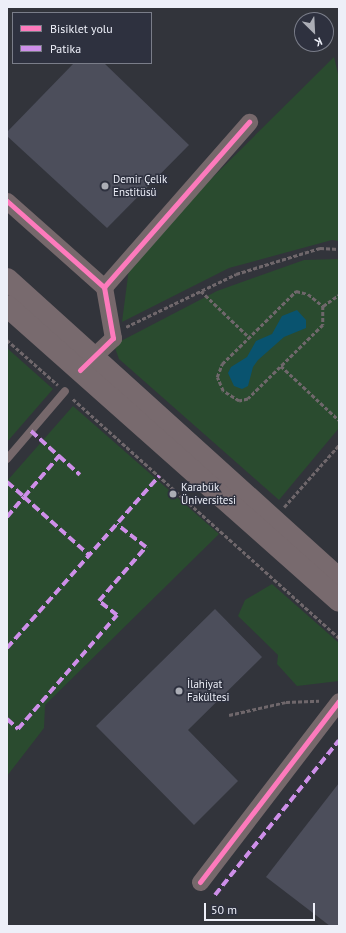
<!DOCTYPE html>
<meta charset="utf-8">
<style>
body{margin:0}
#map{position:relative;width:346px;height:933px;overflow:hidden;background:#32343b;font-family:"PT Sans",sans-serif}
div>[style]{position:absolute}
.green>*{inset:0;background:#2a4b2f}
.water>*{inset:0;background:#09536f}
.building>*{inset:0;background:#4c4e5b}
.path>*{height:2.5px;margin-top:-1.25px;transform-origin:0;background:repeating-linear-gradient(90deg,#6f676b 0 4px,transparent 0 6px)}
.lane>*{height:8px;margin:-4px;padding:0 4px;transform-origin:4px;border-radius:4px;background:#76686b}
.street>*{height:17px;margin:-8.5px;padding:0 8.5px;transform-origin:8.5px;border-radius:8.5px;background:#76686b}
.secondary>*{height:22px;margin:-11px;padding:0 11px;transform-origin:11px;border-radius:11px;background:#786a6e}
.quiet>*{height:4px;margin-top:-2px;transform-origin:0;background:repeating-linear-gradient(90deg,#ce8fe9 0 8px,transparent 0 12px)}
.cycleway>*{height:5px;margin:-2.5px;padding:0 2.5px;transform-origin:2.5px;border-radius:2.5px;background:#fd7abc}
.dots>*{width:11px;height:11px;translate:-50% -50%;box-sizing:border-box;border:2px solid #2e313f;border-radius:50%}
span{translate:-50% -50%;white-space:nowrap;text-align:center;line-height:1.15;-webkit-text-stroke:3px #2e313f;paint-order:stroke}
.poi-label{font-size:11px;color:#edeff8}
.left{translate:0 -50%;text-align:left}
.frame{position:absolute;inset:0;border:8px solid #edeff8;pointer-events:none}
.legend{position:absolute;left:12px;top:12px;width:140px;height:52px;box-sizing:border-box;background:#2e313f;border:1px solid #7a7d89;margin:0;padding:5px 7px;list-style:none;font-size:12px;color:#edeff8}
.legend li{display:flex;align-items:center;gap:8px;height:20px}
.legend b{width:20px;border:1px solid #7a7d89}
.north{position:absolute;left:294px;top:12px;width:40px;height:40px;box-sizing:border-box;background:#2e313f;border:1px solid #7a7d89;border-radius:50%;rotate:156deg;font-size:11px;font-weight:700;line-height:16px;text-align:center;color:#edeff8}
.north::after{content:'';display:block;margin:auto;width:14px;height:18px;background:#acaeb6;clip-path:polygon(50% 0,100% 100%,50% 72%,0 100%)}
.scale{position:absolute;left:204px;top:903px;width:111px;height:18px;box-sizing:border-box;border:2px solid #edeff8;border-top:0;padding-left:5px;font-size:12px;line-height:14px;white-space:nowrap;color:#edeff8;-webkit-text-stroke:3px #2e313f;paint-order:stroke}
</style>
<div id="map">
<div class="green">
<i style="clip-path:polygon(334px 57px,339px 78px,339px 241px,332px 240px,229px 268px,122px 322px,129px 268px,207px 183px)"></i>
<i style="clip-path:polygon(339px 259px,339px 428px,279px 500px,119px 359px,115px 348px,121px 341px,217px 291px,304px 260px)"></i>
<i style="clip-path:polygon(7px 348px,53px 389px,7px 442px)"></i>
<i style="clip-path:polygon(73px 406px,219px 534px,45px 705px,44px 728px,7px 776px,7px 481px)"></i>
<i style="clip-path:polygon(272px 584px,339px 643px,339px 681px,297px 686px,277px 664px,278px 655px,238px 616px,245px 600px)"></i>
</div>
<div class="water">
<i style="clip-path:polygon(297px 310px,306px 320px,306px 328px,284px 337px,258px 360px,253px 367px,248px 386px,242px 389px,234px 386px,228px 373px,231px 367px,247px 357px,256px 341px,272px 334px,282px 316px)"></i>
</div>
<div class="building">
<i style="clip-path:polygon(74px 63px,104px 63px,189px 145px,107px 228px,7px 136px,7px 132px)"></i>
<i style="clip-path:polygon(215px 609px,262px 657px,188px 730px,238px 781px,194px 825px,96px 726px)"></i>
<i style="clip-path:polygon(339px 783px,339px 926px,330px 926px,266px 877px)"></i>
</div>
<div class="path">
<i style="left:201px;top:291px;width:66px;rotate:43.8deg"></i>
<i style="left:296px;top:291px;width:12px;rotate:14deg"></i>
<i style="left:308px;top:294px;width:19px;rotate:39deg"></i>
<i style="left:323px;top:306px;width:19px;rotate:90deg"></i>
<i style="left:323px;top:325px;width:105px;rotate:135.4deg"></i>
<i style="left:248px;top:399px;width:9px;rotate:167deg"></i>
<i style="left:239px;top:401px;width:19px;rotate:-148deg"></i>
<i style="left:223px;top:391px;width:15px;rotate:-113deg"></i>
<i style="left:217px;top:377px;width:14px;rotate:-69deg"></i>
<i style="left:222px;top:364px;width:104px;rotate:-44.6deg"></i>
<i style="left:323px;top:306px;width:19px;rotate:-35deg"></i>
<i style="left:126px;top:327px;width:122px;rotate:-25.7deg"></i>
<i style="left:236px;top:274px;width:88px;rotate:-17.2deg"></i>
<i style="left:320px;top:248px;width:19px;rotate:3deg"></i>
<i style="left:7px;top:340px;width:68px;rotate:41.4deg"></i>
<i style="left:281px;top:366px;width:79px;rotate:43deg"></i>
<i style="left:73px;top:399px;width:358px;rotate:41.9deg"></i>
<i style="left:284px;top:507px;width:83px;rotate:-48.4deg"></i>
<i style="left:229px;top:715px;width:58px;rotate:-12.8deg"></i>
<i style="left:286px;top:702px;width:33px;rotate:-2deg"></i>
</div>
<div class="lane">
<i style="left:7px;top:459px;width:89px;rotate:-49.5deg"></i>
</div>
<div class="street">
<i style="left:7px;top:201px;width:130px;rotate:41.6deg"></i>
<i style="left:104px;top:287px;width:52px;rotate:80deg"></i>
<i style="left:113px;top:338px;width:40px;rotate:137deg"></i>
<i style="left:104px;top:287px;width:220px;rotate:-48.7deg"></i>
<i style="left:200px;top:882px;width:228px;rotate:-52.5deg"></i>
</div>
<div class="secondary">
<i style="left:7px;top:279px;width:447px;rotate:42.1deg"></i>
<i style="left:7px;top:306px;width:444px;rotate:41.6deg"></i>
</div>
<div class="quiet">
<i style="left:31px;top:431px;width:38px;rotate:42deg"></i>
<i style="left:7px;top:482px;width:23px;rotate:41deg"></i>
<i style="left:24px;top:497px;width:54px;rotate:-49.5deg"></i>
<i style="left:59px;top:456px;width:28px;rotate:42deg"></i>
<i style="left:7px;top:517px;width:26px;rotate:-50deg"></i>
<i style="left:24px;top:497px;width:87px;rotate:41.7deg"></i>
<i style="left:7px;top:648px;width:230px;rotate:-48.5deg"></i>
<i style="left:7px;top:719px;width:15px;rotate:42deg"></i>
<i style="left:18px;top:729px;width:151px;rotate:-49deg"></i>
<i style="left:117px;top:615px;width:23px;rotate:-142deg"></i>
<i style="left:99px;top:601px;width:72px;rotate:-49deg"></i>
<i style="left:146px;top:547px;width:37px;rotate:-142deg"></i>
<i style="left:215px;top:895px;width:198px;rotate:-51.3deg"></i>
</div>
<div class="cycleway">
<i style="left:7px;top:201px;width:130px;rotate:41.6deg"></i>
<i style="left:104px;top:287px;width:52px;rotate:80deg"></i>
<i style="left:113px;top:338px;width:46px;rotate:135.9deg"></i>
<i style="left:104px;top:287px;width:220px;rotate:-48.7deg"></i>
<i style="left:200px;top:882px;width:228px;rotate:-52.5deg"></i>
</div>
<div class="dots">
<i style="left:105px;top:186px;background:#acaeb6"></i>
<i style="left:173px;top:494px;background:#acaeb6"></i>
<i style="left:179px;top:691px;background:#acaeb6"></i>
</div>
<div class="poi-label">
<span class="left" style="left:113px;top:186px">Demir Çelik<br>Enstitüsü</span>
<span class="left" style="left:181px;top:494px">Karabük<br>Üniversitesi</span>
<span class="left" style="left:187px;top:691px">İlahiyat<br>Fakültesi</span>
</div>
<div class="frame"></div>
<ul class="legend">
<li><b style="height:5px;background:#fd7abc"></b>Bisiklet yolu</li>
<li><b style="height:5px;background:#ce8fe9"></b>Patika</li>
</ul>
<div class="north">K</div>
<div class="scale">50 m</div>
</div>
